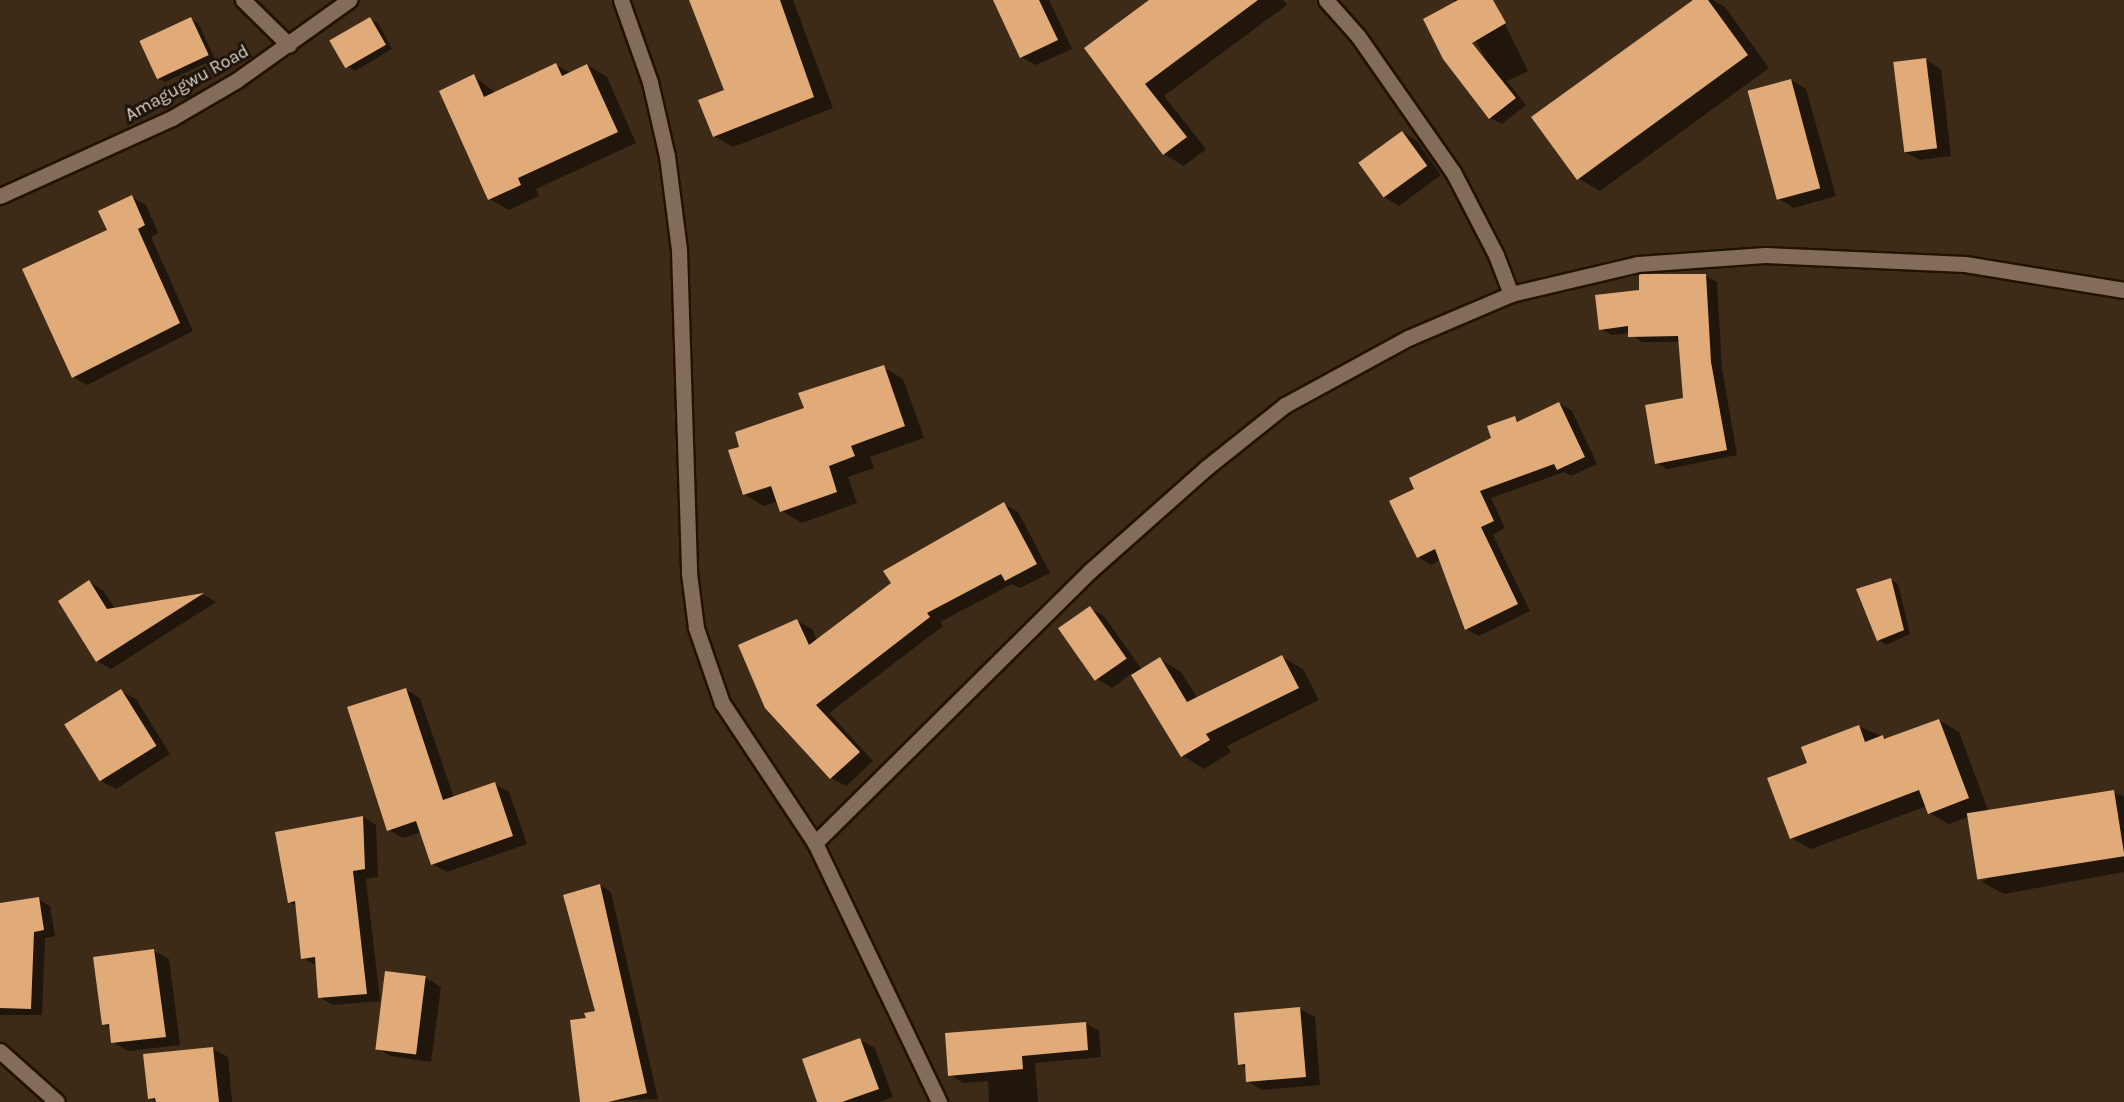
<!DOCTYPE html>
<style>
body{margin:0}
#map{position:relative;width:2124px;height:1102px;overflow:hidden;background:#3d2a17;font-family:Karla,sans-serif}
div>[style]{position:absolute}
.shadow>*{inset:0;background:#0007}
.building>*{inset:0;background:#e1ab79;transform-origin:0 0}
.roads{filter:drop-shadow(2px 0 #241201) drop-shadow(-2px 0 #241201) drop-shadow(0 2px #241201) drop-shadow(0 -2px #241201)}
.minor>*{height:15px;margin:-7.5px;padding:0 7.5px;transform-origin:7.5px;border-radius:7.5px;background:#836d58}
span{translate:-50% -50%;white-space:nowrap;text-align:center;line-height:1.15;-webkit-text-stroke:6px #1d150c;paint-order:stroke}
.street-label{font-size:18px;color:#dfd2c7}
</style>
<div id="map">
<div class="shadow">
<i style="clip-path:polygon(691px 0,793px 0,833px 108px,733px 147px,714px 136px,726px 91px)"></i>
<i style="clip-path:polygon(995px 0,1049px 0,1072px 49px,1036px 65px,1021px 57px)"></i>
<i style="clip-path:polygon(1152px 0,1283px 0,1287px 5px,1164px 96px,1206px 149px,1184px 166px,1164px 154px,1086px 49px)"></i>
<i style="clip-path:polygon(evenodd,1454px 0,1493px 0,1528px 71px,1507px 81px,1526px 105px,1502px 124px,1490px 118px,1454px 0,1475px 39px,1486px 60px,1485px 61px,1470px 42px,1475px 39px)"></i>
<i style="clip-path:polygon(1695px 0,1713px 0,1725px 7px,1769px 68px,1600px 191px,1578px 178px)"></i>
<i style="clip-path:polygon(191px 19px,198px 23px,215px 59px,165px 82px,158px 78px)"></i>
<i style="clip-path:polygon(370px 19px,378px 23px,392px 49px,355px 71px,348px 66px)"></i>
<i style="clip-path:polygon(1926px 60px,1941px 69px,1951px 156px,1920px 160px,1905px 152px)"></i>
<i style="clip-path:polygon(556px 65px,571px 73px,587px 65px,607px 77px,636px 143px,536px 189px,539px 196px,509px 210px,490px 199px,474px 76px,496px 93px)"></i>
<i style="clip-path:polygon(1791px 80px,1806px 89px,1836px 196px,1794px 208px,1779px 199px)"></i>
<i style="clip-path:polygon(1402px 132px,1417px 141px,1441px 175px,1399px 206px,1384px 197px)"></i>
<i style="clip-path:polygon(132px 197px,146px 205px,158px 233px,151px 237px,193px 331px,87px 385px,73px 377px,109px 231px)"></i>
<i style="clip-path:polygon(1706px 276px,1717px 282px,1722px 369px,1737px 455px,1667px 469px,1656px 463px,1684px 400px,1679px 342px,1641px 342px,1630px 333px,1612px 335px,1601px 329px,1640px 292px)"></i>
<i style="clip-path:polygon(883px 367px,903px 379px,924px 438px,870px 457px,874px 468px,848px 477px,857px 503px,802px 523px,782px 511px,778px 501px,764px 506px,744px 494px,741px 448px)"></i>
<i style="clip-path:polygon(1559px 403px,1572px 411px,1597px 464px,1571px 476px,1564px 472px,1491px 498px,1505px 528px,1493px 535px,1530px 611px,1479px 636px,1466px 629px,1440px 560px,1431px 565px,1418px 557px,1416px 489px,1493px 439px,1515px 418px,1521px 422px)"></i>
<i style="clip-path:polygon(1004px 504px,1018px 512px,1050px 573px,1020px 588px,1012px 584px,940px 622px,943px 626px,829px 713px,873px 761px,846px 786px,831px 778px,767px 708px,797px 621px,812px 629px,817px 641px)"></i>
<i style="clip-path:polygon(1891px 580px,1898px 584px,1910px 634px,1886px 645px,1879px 640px)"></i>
<i style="clip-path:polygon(89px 582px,103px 590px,115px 609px,204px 595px,216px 602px,111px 669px,97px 661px)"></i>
<i style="clip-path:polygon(1090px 608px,1104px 616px,1142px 670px,1160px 659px,1181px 672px,1198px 699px,1282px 657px,1303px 669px,1319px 700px,1227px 746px,1231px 752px,1204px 769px,1183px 756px,1132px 673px,1112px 688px,1097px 679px)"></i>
<i style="clip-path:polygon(405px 689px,420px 698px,454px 798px,495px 784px,509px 792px,527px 844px,447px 872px,432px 864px,421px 832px,403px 838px,389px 830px)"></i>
<i style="clip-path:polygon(121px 691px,136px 699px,170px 754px,116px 789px,101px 781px)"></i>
<i style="clip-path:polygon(1939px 720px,1959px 732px,1988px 810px,1949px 824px,1929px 813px,1927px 806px,1811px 849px,1791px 838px,1809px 764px,1858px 726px,1888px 739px)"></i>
<i style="clip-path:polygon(2114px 792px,2124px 797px,2124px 872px,2004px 894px,1982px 882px)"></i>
<i style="clip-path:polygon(363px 817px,376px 825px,378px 877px,366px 879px,380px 1001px,333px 1005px,319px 997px,317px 966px,303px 958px,297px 906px,289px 902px)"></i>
<i style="clip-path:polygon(600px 885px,611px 892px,658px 1099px,582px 1102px,587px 1020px,597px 1012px)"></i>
<i style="clip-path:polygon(38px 899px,50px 906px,55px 936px,45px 938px,42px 1015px,0 1015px,0 905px)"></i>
<i style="clip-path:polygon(154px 951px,169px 959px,180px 1045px,128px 1051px,113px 1042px,111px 1028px,104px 1024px)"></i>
<i style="clip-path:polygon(426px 978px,441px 987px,431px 1062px,391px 1056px,376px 1048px)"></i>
<i style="clip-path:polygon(1300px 1009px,1315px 1017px,1320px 1085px,1262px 1090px,1247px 1081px,1247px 1068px,1239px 1064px,1236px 1014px)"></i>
<i style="clip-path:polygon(1085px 1023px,1099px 1031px,1101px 1057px,1035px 1063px,1038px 1102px,989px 1102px,988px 1081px,963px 1083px,950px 1075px)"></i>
<i style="clip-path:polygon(860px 1040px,875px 1048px,893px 1097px,879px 1102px,818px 1102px)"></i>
<i style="clip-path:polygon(213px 1049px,228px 1057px,232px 1102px,157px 1102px,150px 1098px)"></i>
</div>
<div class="building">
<i style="clip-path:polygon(689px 0,780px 0,814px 97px,713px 137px,698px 100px,724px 90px)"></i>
<i style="clip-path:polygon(993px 0,1039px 0,1058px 40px,1020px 58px)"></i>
<i style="clip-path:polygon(1149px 0,1258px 0,1145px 84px,1187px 137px,1163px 155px,1084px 48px)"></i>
<i style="clip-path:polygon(1458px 0,1493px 0,1506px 23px,1472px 43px,1516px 98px,1489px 119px,1443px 59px,1423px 19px)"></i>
<i style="clip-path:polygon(1693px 0,1708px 0,1748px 55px,1577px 180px,1531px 117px)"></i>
<i style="left:191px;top:17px;width:42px;height:57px;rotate:65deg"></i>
<i style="left:370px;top:17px;width:32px;height:47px;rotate:60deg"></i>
<i style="left:1926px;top:58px;width:91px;height:33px;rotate:83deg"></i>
<i style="clip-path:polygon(556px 63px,562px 76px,587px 64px,618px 132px,518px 178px,521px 185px,488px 200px,439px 91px,474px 74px,484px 97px)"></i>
<i style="left:1791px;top:79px;width:113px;height:45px;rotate:75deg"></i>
<i style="left:1402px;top:131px;width:43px;height:54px;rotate:54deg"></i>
<i style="clip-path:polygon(132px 195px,145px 225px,138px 229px,180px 323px,72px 378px,22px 269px,107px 230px,98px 211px)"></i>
<i style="clip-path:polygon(1639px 274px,1706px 274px,1711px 362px,1727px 450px,1655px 464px,1645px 405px,1683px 398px,1678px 336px,1628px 337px,1628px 326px,1599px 330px,1595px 295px,1639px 290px)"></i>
<i style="clip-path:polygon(884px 365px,905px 426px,851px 446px,855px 456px,829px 466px,837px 492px,780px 512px,771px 486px,743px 495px,728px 450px,739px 447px,735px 432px,804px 408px,798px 393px)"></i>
<i style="clip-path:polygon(1559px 402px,1585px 457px,1557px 470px,1554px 464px,1480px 491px,1494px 521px,1481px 527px,1518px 604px,1465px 630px,1435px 549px,1417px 558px,1389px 501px,1414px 489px,1409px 478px,1491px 438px,1487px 426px,1515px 416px,1517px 422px)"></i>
<i style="clip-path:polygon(1004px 502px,1037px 564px,1005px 581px,1001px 574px,927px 613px,930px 617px,816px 705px,860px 752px,830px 779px,765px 708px,738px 645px,797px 619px,809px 645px,891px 583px,883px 571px)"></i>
<i style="clip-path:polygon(1891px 578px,1904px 630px,1877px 641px,1856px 589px)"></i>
<i style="clip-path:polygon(89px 580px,107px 609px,204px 593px,96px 662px,58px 601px)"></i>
<i style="left:1090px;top:606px;width:64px;height:39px;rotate:55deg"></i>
<i style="clip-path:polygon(1282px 655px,1299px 688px,1206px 734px,1210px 740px,1181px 757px,1131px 675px,1160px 657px,1187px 702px)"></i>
<i style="clip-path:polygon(406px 688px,443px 800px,495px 782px,513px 836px,431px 865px,416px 821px,387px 831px,347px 707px)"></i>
<i style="left:121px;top:689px;width:67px;height:67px;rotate:58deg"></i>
<i style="clip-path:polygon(1939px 719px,1969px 798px,1928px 814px,1919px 790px,1790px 839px,1767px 778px,1807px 763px,1801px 747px,1859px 725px,1865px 742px,1883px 735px,1884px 739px)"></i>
<i style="left:2114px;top:790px;width:67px;height:149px;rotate:81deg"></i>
<i style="clip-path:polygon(363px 816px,365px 869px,353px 871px,367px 994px,318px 998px,315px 957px,301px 959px,295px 901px,288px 903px,275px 832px)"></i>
<i style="clip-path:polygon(600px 884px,647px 1093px,608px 1102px,580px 1102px,570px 1020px,586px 1018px,584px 1013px,595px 1011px,563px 895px)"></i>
<i style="clip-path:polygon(39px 897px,44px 930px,34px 932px,31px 1009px,0 1008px,0 903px)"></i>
<i style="clip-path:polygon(154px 949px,166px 1037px,111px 1043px,109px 1024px,102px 1025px,93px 957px)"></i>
<i style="left:385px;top:971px;width:41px;height:79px;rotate:7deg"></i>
<i style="clip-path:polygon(1300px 1007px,1306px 1077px,1246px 1082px,1245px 1064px,1238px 1065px,1234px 1013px)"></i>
<i style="clip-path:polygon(1086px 1022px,1088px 1050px,1022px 1056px,1023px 1069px,948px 1076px,945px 1033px)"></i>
<i style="clip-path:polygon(860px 1038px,879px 1089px,842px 1102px,817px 1102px,802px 1059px)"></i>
<i style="clip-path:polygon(213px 1047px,219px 1102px,156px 1102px,155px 1098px,148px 1099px,143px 1054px)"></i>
</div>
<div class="roads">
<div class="minor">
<i style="left:243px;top:0;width:64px;rotate:44.4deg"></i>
<i style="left:621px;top:0;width:87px;rotate:70.5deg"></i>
<i style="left:650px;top:82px;width:76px;rotate:77.1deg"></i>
<i style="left:667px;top:156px;width:95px;rotate:82.7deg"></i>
<i style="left:679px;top:250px;width:323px;rotate:88.2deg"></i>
<i style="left:689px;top:573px;width:55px;rotate:82.7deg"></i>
<i style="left:696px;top:628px;width:79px;rotate:70.9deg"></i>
<i style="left:722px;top:703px;width:168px;rotate:56.4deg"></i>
<i style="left:815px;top:843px;width:287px;rotate:64.4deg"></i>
<i style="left:1326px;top:0;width:48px;rotate:48.4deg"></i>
<i style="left:1358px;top:36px;width:166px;rotate:55.1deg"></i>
<i style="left:1453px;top:172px;width:93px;rotate:62.6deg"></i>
<i style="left:1496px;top:255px;width:42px;rotate:69deg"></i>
<i style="left:0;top:196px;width:189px;rotate:-24.4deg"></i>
<i style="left:172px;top:118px;width:75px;rotate:-30.3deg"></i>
<i style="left:237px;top:80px;width:138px;rotate:-35.5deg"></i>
<i style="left:815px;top:843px;width:387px;rotate:-44.7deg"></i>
<i style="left:1090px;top:571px;width:155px;rotate:-41.6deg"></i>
<i style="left:1206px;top:468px;width:101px;rotate:-38.6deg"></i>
<i style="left:1285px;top:405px;width:140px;rotate:-28.6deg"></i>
<i style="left:1408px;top:338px;width:112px;rotate:-23.1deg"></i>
<i style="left:1511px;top:294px;width:130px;rotate:-13.3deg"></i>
<i style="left:1638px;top:264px;width:127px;rotate:-4.1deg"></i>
<i style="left:1765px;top:255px;width:200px;rotate:2.6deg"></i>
<i style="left:1965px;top:264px;width:161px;rotate:9.3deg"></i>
<i style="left:0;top:1051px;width:76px;rotate:41.8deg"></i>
</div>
</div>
<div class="street-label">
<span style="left:187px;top:83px;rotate:-29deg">Amagugwu Road</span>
</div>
</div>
